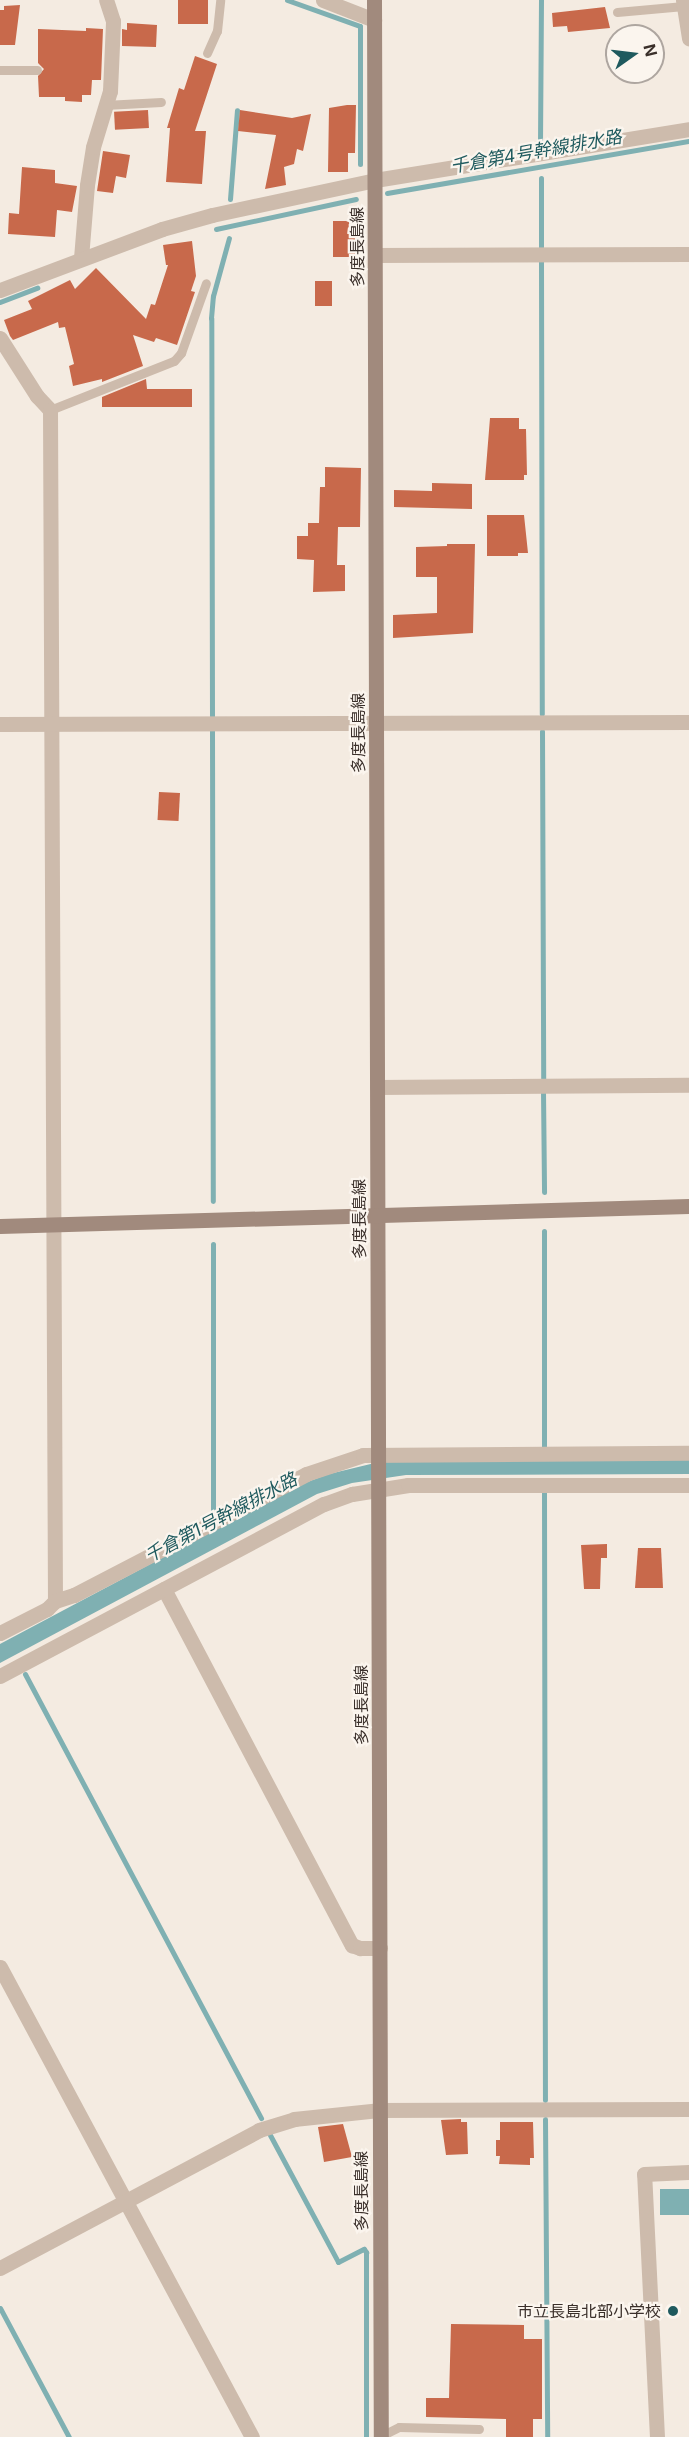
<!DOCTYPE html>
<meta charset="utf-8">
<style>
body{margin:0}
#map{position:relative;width:689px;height:2437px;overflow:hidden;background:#f4ebe1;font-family:Inter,"Noto Sans JP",sans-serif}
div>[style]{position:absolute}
.water>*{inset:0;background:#7fb0b2;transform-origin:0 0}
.stream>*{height:5px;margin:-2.5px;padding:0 2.5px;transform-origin:2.5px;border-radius:2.5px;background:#7fb0b2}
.building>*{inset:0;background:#c8694b;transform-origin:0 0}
.lane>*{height:9px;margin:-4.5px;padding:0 4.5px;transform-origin:4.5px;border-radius:4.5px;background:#cdbbac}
.street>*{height:15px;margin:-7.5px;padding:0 7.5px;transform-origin:7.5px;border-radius:7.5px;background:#cdbbac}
.secondary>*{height:15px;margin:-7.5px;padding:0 7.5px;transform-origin:7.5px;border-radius:7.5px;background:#a18a7d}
.dots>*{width:16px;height:16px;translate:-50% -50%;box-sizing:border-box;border:3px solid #fbf5ee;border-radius:50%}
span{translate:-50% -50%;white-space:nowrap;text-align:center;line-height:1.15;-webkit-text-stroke:4.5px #fbf5ee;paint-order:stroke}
.street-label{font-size:16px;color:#3b302b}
.poi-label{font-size:16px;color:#3b302b}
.right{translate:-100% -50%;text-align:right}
.water-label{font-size:18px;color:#1f5a5e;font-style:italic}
.north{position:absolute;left:605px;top:24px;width:60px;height:60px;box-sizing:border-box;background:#fbf5ee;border:2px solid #aea6a0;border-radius:50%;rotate:76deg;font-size:16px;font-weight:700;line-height:24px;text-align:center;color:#3b302b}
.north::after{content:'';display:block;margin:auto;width:21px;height:27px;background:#1f5a5e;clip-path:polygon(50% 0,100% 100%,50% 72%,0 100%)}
</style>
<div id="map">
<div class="water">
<i style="clip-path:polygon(689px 1459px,689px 1474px,406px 1475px,352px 1483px,317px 1494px,0 1663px,0 1644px,299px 1485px,329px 1474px,379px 1462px)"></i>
<i style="left:660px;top:2189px;width:29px;height:26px"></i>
</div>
<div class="stream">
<i style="left:287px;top:0;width:77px;rotate:19.6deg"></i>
<i style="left:360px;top:26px;width:138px;rotate:90deg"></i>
<i style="left:540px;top:143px;width:143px;rotate:-89.6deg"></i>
<i style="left:541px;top:178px;width:69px;rotate:90deg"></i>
<i style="left:387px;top:193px;width:306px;rotate:-9.8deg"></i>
<i style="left:230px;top:199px;width:89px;rotate:-85.5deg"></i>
<i style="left:216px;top:229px;width:143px;rotate:-12.1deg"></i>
<i style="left:541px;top:261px;width:453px;rotate:89.9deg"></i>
<i style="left:0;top:302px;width:40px;rotate:-21deg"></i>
<i style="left:212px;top:716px;width:398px;rotate:-90.1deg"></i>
<i style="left:211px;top:318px;width:22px;rotate:-85deg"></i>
<i style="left:213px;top:296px;width:60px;rotate:-74.6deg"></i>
<i style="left:212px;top:730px;width:471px;rotate:89.9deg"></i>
<i style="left:542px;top:731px;width:349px;rotate:89.8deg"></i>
<i style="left:543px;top:1091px;width:101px;rotate:89.4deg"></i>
<i style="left:544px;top:1231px;width:215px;rotate:90deg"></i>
<i style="left:213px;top:1244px;width:267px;rotate:90deg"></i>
<i style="left:544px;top:1492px;width:608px;rotate:89.91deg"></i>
<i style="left:25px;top:1674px;width:503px;rotate:62.01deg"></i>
<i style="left:545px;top:2119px;width:318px;rotate:89.6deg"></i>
<i style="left:270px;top:2135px;width:144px;rotate:61.8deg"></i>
<i style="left:338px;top:2262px;width:29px;rotate:-27deg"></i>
<i style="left:364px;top:2249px;width:4px;rotate:56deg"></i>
<i style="left:366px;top:2252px;width:185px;rotate:90deg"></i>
<i style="left:0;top:2308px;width:146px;rotate:61.9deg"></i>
</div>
<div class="building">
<i style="left:178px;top:0;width:30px;height:24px"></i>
<i style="clip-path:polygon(20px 5px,15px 45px,0 45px,0 10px,4px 10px,4px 6px)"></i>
<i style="clip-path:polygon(605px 7px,610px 28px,568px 32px,567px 26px,553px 27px,552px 13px)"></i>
<i style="clip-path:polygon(127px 23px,157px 25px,156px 47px,122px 46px,122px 29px,127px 30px)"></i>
<i style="clip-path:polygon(86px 28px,103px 29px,101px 80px,92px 80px,91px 95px,82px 95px,82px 102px,65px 101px,65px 97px,39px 97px,38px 76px,44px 69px,38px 63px,38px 29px,86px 31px)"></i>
<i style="clip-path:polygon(195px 56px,217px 64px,195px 131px,206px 131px,202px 184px,166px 182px,170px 128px,167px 128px,179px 88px,184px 90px)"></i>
<i style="clip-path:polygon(347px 105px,356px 105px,355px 153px,348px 153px,348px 172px,328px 172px,329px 108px)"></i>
<i style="left:148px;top:110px;width:18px;height:34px;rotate:87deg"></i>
<i style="clip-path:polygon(240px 110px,292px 118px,311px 114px,303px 151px,297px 149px,294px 164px,284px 167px,286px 185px,265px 189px,276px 135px,238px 131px)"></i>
<i style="clip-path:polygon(103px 151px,130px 155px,126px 178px,116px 176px,113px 193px,97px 191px)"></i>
<i style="clip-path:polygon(22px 167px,55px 170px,55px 183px,77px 186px,72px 212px,57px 210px,55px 237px,8px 234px,9px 213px,19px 214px)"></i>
<i style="clip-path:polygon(333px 221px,349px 221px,349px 227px,355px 227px,355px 257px,333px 257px)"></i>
<i style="clip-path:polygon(192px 241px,196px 276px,191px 291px,195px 292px,177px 345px,156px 338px,154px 342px,133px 335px,143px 366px,102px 382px,102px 379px,73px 386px,69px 366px,74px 364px,65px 327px,59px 328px,58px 322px,13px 340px,10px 336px,4px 320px,32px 309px,28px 301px,70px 280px,75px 289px,96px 268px,146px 319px,151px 304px,155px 305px,168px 265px,166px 265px,163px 245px)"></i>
<i style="left:315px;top:281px;width:17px;height:25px"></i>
<i style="clip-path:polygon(146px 379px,147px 389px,192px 389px,192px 407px,102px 407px,102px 397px)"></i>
<i style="clip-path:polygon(490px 418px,519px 418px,519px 429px,526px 429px,527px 475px,524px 475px,524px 480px,485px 480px)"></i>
<i style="clip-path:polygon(325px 467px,361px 468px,360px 527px,338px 527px,337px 565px,345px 565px,345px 591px,313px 592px,314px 560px,297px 559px,297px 536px,308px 536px,308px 523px,319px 523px,320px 487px,325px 487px)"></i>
<i style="clip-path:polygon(432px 483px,472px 484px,472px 509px,394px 507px,394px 490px,432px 491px)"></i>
<i style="clip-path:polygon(487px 515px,524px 515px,528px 553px,518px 553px,518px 556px,487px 556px)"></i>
<i style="clip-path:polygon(447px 544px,475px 544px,473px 633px,393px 638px,393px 615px,437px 613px,437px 577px,416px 577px,416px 547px,447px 546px)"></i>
<i style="left:159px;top:792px;width:21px;height:28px;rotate:3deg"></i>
<i style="clip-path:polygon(607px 1544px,607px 1558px,601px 1558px,600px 1589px,584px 1589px,581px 1545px)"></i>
<i style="clip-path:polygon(638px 1548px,661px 1548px,663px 1588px,635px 1588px)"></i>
<i style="clip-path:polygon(461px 2119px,461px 2122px,467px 2122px,468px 2154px,446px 2155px,441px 2120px)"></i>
<i style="clip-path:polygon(500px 2122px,533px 2122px,534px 2158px,530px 2158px,530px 2165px,499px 2164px,500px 2156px,496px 2156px,496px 2140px,500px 2140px)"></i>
<i style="clip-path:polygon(343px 2124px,352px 2157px,324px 2162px,318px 2127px)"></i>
<i style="clip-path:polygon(451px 2324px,524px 2325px,524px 2339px,542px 2339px,542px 2419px,533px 2419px,533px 2437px,506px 2437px,506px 2419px,426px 2417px,426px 2398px,449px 2398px)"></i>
</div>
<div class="lane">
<i style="left:617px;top:12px;width:67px;rotate:-5.1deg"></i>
<i style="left:207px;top:53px;width:24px;rotate:-66deg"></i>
<i style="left:217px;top:31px;width:31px;rotate:-84deg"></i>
<i style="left:0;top:70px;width:37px"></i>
<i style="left:105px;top:105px;width:56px;rotate:-3.1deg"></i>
<i style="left:50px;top:410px;width:133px;rotate:-21.6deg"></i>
<i style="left:174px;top:361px;width:11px;rotate:-49deg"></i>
<i style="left:181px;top:353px;width:74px;rotate:-70.3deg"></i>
<i style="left:381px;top:2436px;width:20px;rotate:-27deg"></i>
<i style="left:399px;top:2427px;width:80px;rotate:1.4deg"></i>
</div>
<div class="street">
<i style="left:323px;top:0;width:55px;rotate:21.4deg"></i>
<i style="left:683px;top:0;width:39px;rotate:81deg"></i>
<i style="left:375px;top:255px;width:314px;rotate:-0.2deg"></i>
<i style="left:81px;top:258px;width:73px;rotate:-85.3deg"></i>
<i style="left:87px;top:185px;width:38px;rotate:-81deg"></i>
<i style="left:93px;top:147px;width:59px;rotate:-73.1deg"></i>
<i style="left:110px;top:91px;width:70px;rotate:-87.5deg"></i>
<i style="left:113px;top:21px;width:22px;rotate:-108deg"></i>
<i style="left:0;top:290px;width:173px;rotate:-20.6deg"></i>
<i style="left:162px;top:229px;width:52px;rotate:-15.6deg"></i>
<i style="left:212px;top:215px;width:167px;rotate:-12.1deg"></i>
<i style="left:375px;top:180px;width:318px;rotate:-9.2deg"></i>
<i style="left:0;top:338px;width:69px;rotate:57.5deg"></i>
<i style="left:37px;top:396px;width:19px;rotate:47deg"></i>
<i style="left:50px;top:410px;width:1191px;rotate:89.76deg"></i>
<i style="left:0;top:724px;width:689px;rotate:-0.17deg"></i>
<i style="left:377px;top:1087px;width:312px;rotate:-0.4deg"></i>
<i style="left:164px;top:1589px;width:403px;rotate:62.2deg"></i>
<i style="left:352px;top:1945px;width:9px;rotate:21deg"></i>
<i style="left:360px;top:1948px;width:20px"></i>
<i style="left:0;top:1633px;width:53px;rotate:-27.1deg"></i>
<i style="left:47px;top:1609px;width:11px;rotate:-45deg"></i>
<i style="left:55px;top:1601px;width:20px;rotate:-18deg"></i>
<i style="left:74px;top:1595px;width:262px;rotate:-27.5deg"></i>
<i style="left:306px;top:1474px;width:60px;rotate:-18.4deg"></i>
<i style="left:363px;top:1455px;width:326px;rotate:-0.4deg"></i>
<i style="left:0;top:1676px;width:367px;rotate:-28deg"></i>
<i style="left:324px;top:1504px;width:30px;rotate:-20deg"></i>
<i style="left:352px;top:1494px;width:57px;rotate:-9.1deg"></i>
<i style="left:408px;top:1485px;width:281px"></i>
<i style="left:0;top:1967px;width:533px;rotate:61.8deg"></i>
<i style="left:0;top:2268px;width:293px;rotate:-28deg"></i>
<i style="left:259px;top:2130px;width:37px;rotate:-17deg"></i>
<i style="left:294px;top:2119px;width:85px;rotate:-6deg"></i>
<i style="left:379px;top:2110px;width:310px;rotate:-0.2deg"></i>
<i style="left:657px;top:2437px;width:263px;rotate:-92.8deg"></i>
<i style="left:644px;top:2174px;width:45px;rotate:-2.5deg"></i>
</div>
<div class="secondary">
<i style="left:374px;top:0;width:2437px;rotate:89.84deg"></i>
<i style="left:0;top:1226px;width:689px;rotate:-1.66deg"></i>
</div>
<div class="dots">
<i style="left:673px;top:2311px;background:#1f5a5e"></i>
</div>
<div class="street-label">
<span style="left:357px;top:247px;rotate:-90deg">多度長島線</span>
<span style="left:358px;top:733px;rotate:-90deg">多度長島線</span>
<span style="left:359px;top:1219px;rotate:-90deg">多度長島線</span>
<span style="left:361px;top:1705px;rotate:-90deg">多度長島線</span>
<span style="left:361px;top:2191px;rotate:-90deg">多度長島線</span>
</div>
<div class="poi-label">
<span class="right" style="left:661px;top:2311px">市立長島北部小学校</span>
</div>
<div class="water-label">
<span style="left:536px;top:152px;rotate:-10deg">千倉第4号幹線排水路</span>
<span style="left:221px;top:1518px;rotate:-28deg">千倉第1号幹線排水路</span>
</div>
<div class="north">N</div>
</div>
